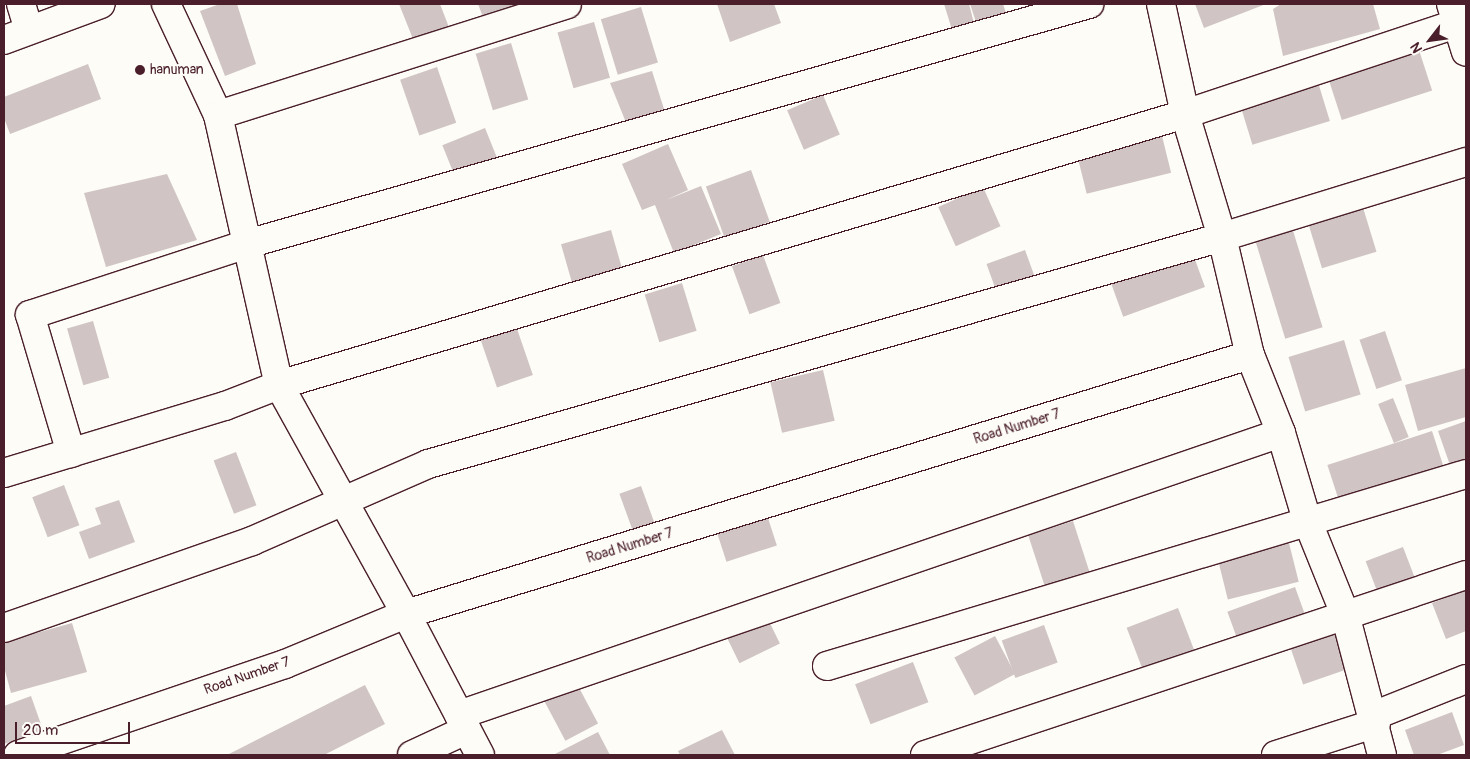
<!DOCTYPE html>
<style>
body{margin:0}
#map{position:relative;width:1470px;height:759px;overflow:hidden;background:#fdfcf7;font-family:Pangolin,sans-serif}
div>[style]{position:absolute}
[style*='--x']{left:calc(var(--x)*1px);top:calc(var(--y)*1px);width:calc(var(--w)*1px);rotate:calc(var(--a)*1deg)}
.building>*{inset:0;background:#d0c5c4;transform-origin:0 0}
.roads{filter:drop-shadow(1px 0 #4a1f2b) drop-shadow(-1px 0 #4a1f2b) drop-shadow(0 1px #4a1f2b) drop-shadow(0 -1px #4a1f2b)}
.minor>*{height:28px;margin:-14px;padding:0 14px;transform-origin:14px;border-radius:14px;background:#fdfcf7}
.tertiary>*{height:28px;margin:-14px;padding:0 14px;transform-origin:14px;border-radius:14px;background:#fdfcf7}
.dots>*{width:14px;height:14px;translate:-50% -50%;box-sizing:border-box;border:2px solid #fdfcf7;border-radius:50%}
span{translate:-50% -50%;white-space:nowrap;text-align:center;line-height:1.15;-webkit-text-stroke:4px #fdfcf7;paint-order:stroke}
.poi-label{font-size:14px;color:#4a1f2b}
.left{translate:0 -50%;text-align:left}
.street-label{font-size:14px;color:#4a1f2b}
.frame{position:absolute;inset:0;border:5px solid #4a1f2b;pointer-events:none}
.north{position:absolute;left:1405px;top:15px;width:50px;height:50px;-webkit-text-stroke:4px #fdfcf7;paint-order:stroke;rotate:240deg;font-size:14px;font-weight:700;line-height:20px;text-align:center;color:#4a1f2b}
.north::after{content:'';display:block;margin:auto;width:18px;height:22px;background:#4a1f2b;clip-path:polygon(50% 0,100% 100%,50% 72%,0 100%)}
.scale{position:absolute;left:15px;top:722px;width:115px;height:22px;box-sizing:border-box;border:2px solid #4a1f2b;border-top:0;padding-left:6px;font-size:15px;line-height:18px;white-space:nowrap;color:#4a1f2b;-webkit-text-stroke:4px #fdfcf7;paint-order:stroke}
</style>
<div id="map">
<div class="building">
<div style="clip-path:polygon(220px 4px,237px 4px,256px 64px,225px 76px,200px 11px)"></div>
<div style="clip-path:polygon(399px 4px,440px 4px,450px 30px,415px 44px)"></div>
<div style="clip-path:polygon(478px 4px,529px 4px,483px 17px)"></div>
<div style="clip-path:polygon(717px 4px,774px 4px,781px 23px,730px 42px)"></div>
<div style="clip-path:polygon(944px 4px,969px 4px,975px 27px,953px 33px)"></div>
<div style="clip-path:polygon(970px 4px,1003px 4px,1007px 16px,977px 25px)"></div>
<div style="clip-path:polygon(1195px 4px,1266px 4px,1204px 28px)"></div>
<div style="clip-path:polygon(1281px 4px,1373px 4px,1380px 29px,1283px 56px,1273px 9px)"></div>
<div style="left:641px;top:7px;width:58px;height:42px;rotate:73deg"></div>
<div style="left:594px;top:22px;width:58px;height:38px;rotate:74deg"></div>
<div style="left:511px;top:43px;width:59px;height:37px;rotate:73deg"></div>
<div style="left:1417px;top:44px;width:49px;height:95px;rotate:72deg"></div>
<div style="clip-path:polygon(88px 64px,101px 99px,10px 134px,4px 118px,4px 97px)"></div>
<div style="left:437px;top:67px;width:59px;height:39px;rotate:71deg"></div>
<div style="clip-path:polygon(652px 71px,664px 109px,627px 125px,610px 83px)"></div>
<div style="left:1317px;top:79px;width:44px;height:81px;rotate:73deg"></div>
<div style="left:823px;top:95px;width:43px;height:39px;rotate:67deg"></div>
<div style="left:485px;top:128px;width:41px;height:46px;rotate:68deg"></div>
<div style="left:1160px;top:128px;width:46px;height:87px;rotate:76deg"></div>
<div style="clip-path:polygon(668px 144px,688px 190px,666px 200px,701px 186px,721px 234px,674px 253px,655px 205px,642px 210px,622px 164px)"></div>
<div style="left:751px;top:170px;width:55px;height:48px;rotate:70deg"></div>
<div style="clip-path:polygon(167px 174px,197px 240px,106px 267px,84px 193px)"></div>
<div style="left:983px;top:187px;width:43px;height:49px;rotate:66deg"></div>
<div style="left:1361px;top:201px;width:53px;height:57px;rotate:73deg"></div>
<div style="left:1291px;top:224px;width:108px;height:39px;rotate:73deg"></div>
<div style="left:611px;top:230px;width:43px;height:52px;rotate:74deg"></div>
<div style="left:1025px;top:250px;width:29px;height:41px;rotate:70deg"></div>
<div style="left:1193px;top:254px;width:35px;height:87px;rotate:70deg"></div>
<div style="left:763px;top:255px;width:51px;height:33px;rotate:70deg"></div>
<div style="left:682px;top:283px;width:50px;height:39px;rotate:73deg"></div>
<div style="left:93px;top:321px;width:59px;height:27px;rotate:74deg"></div>
<div style="left:515px;top:323px;width:55px;height:38px;rotate:71deg"></div>
<div style="left:1385px;top:331px;width:52px;height:27px;rotate:71deg"></div>
<div style="left:1344px;top:340px;width:57px;height:58px;rotate:73deg"></div>
<div style="clip-path:polygon(1466px 368px,1466px 417px,1418px 431px,1405px 385px)"></div>
<div style="left:823px;top:370px;width:52px;height:54px;rotate:77deg"></div>
<div style="left:1393px;top:398px;width:42px;height:16px;rotate:68deg"></div>
<div style="clip-path:polygon(1466px 421px,1466px 463px,1451px 468px,1438px 431px)"></div>
<div style="left:1432px;top:431px;width:38px;height:110px;rotate:72deg"></div>
<div style="left:236px;top:452px;width:57px;height:24px;rotate:69deg"></div>
<div style="left:64px;top:485px;width:43px;height:34px;rotate:69deg"></div>
<div style="left:641px;top:486px;width:45px;height:23px;rotate:70deg"></div>
<div style="clip-path:polygon(119px 500px,135px 542px,89px 559px,79px 532px,101px 524px,95px 508px)"></div>
<div style="left:767px;top:515px;width:32px;height:53px;rotate:72deg"></div>
<div style="left:1073px;top:521px;width:63px;height:47px;rotate:72deg"></div>
<div style="left:1289px;top:543px;width:40px;height:73px;rotate:76deg"></div>
<div style="left:1403px;top:547px;width:43px;height:40px;rotate:69deg"></div>
<div style="left:1295px;top:587px;width:35px;height:72px;rotate:70deg"></div>
<div style="clip-path:polygon(1466px 590px,1466px 631px,1446px 639px,1432px 603px)"></div>
<div style="left:1178px;top:608px;width:48px;height:55px;rotate:69deg"></div>
<div style="left:765px;top:613px;width:34px;height:45px;rotate:64deg"></div>
<div style="left:1343px;top:622px;width:46px;height:58px;rotate:71deg"></div>
<div style="clip-path:polygon(72px 623px,87px 672px,11px 693px,4px 667px,4px 642px)"></div>
<div style="left:1044px;top:625px;width:40px;height:45px;rotate:70deg"></div>
<div style="left:995px;top:636px;width:43px;height:46px;rotate:62deg"></div>
<div style="left:913px;top:662px;width:43px;height:62px;rotate:69deg"></div>
<div style="left:576px;top:682px;width:47px;height:37px;rotate:62deg"></div>
<div style="clip-path:polygon(365px 685px,385px 724px,324px 755px,227px 755px)"></div>
<div style="clip-path:polygon(31px 696px,43px 730px,4px 744px,4px 706px)"></div>
<div style="clip-path:polygon(1452px 712px,1464px 745px,1437px 755px,1414px 755px,1405px 730px)"></div>
<div style="clip-path:polygon(722px 730px,735px 755px,680px 755px,678px 751px)"></div>
<div style="clip-path:polygon(598px 732px,610px 755px,553px 755px)"></div>
</div>
<div class="roads">
<div class="minor">
<div style="--x:21;--y:4;--w:27;--a:73"></div>
<div style="--x:166;--y:4;--w:123;--a:64.9"></div>
<div style="--x:218;--y:115;--w:277;--a:77.3"></div>
<div style="--x:279;--y:385;--w:262;--a:61"></div>
<div style="--x:406;--y:614;--w:159;--a:62.3"></div>
<div style="--x:1161;--y:4;--w:113;--a:77.7"></div>
<div style="--x:1185;--y:114;--w:128;--a:73.3"></div>
<div style="--x:1222;--y:237;--w:121;--a:76.7"></div>
<div style="--x:1250;--y:355;--w:84;--a:68.3"></div>
<div style="--x:1281;--y:433;--w:91;--a:73.4"></div>
<div style="--x:1307;--y:520;--w:101;--a:68"></div>
<div style="--x:1345;--y:614;--w:146;--a:75.3"></div>
<div style="--x:4;--y:40;--w:103;--a:-20.4"></div>
<div style="--x:218;--y:115;--w:366;--a:-17.6"></div>
<div style="--x:71;--y:453;--w:144;--a:-106.5"></div>
<div style="--x:30;--y:315;--w:228;--a:-18.1"></div>
<div style="--x:247;--y:244;--w:876;--a:-15.91"></div>
<div style="--x:4;--y:473;--w:231;--a:-16.9"></div>
<div style="--x:225;--y:406;--w:58;--a:-21.3"></div>
<div style="--x:279;--y:385;--w:946;--a:-16.65"></div>
<div style="--x:1185;--y:114;--w:288;--a:-18.4"></div>
<div style="--x:4;--y:628;--w:263;--a:-19.3"></div>
<div style="--x:252;--y:541;--w:192;--a:-23.6"></div>
<div style="--x:428;--y:464;--w:826;--a:-15.95"></div>
<div style="--x:1222;--y:237;--w:255;--a:-17.1"></div>
<div style="--x:827;--y:666;--w:667;--a:-16.72"></div>
<div style="--x:459;--y:715;--w:869;--a:-18.94"></div>
<div style="--x:1373;--y:716;--w:100;--a:-21.7"></div>
<div style="--x:18;--y:755;--w:282;--a:-18.8"></div>
<div style="--x:285;--y:664;--w:131;--a:-22.5"></div>
<div style="--x:406;--y:614;--w:883;--a:-17.06"></div>
<div style="--x:412;--y:755;--w:60;--a:-24.8"></div>
<div style="--x:925;--y:755;--w:570;--a:-18.4"></div>
<div style="--x:1276;--y:755;--w:105;--a:-17.7"></div>
</div>
<div class="tertiary">
<div style="--x:1451;--y:4;--w:50;--a:72.6"></div>
</div>
</div>
<div class="dots">
<div style="left:140px;top:70px;background:#4a1f2b"></div>
</div>
<div class="poi-label">
<span class="left" style="left:150px;top:70px">hanuman</span>
</div>
<div class="street-label">
<span style="left:1017px;top:427px;rotate:-17deg">Road Number 7</span>
<span style="left:630px;top:546px;rotate:-17deg">Road Number 7</span>
<span style="left:247px;top:676px;rotate:-19deg">Road Number 7</span>
</div>
<div class="frame"></div>
<div class="north">N</div>
<div class="scale">20 m</div>
</div>
